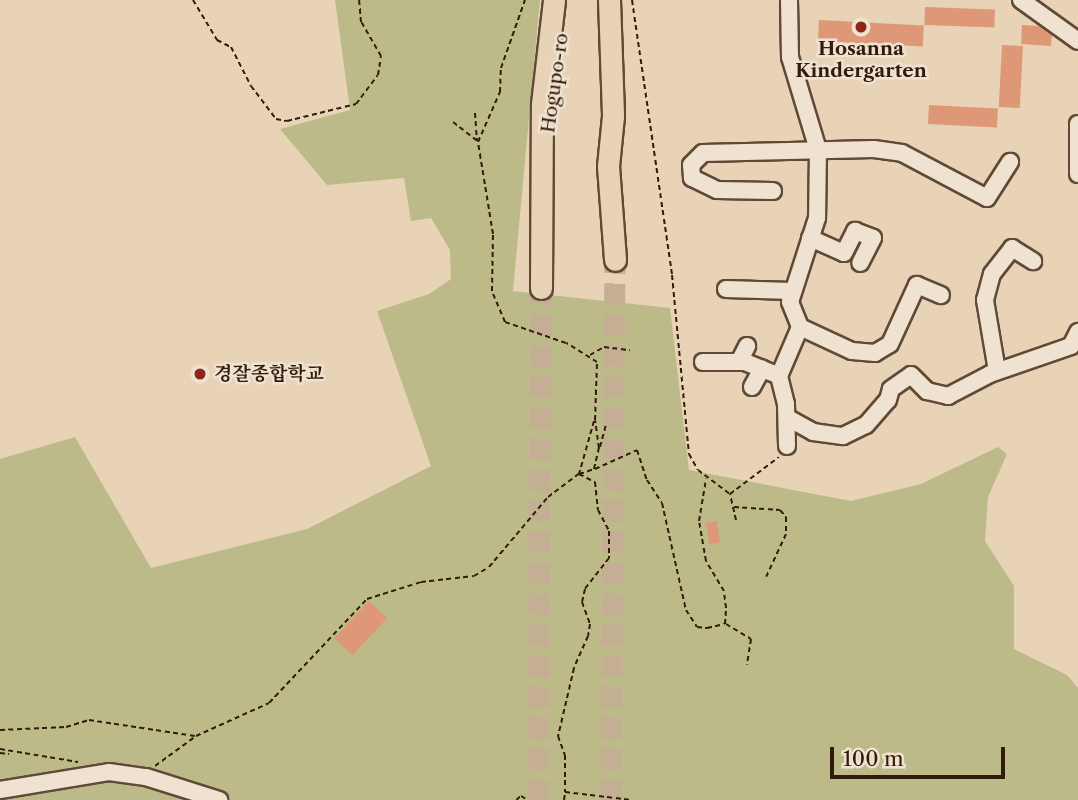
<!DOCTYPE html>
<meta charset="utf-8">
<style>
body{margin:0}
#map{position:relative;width:1078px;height:800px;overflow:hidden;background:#e8d3b6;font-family:"Libre Caslon Text","Noto Serif KR",serif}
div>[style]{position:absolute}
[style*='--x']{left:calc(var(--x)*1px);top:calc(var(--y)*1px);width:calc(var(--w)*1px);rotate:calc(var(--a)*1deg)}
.green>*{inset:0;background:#bdba89}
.building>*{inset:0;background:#df9877;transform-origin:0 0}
.major-tunnel>*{height:21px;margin-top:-10.5px;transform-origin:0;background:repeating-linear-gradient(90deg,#c4ae94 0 21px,transparent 0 31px)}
.path>*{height:2px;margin-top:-1px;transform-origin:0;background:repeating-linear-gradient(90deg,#331b0b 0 5px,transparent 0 8.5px)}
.roads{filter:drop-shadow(2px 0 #604936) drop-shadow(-2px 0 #604936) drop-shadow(0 2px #604936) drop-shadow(0 -2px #604936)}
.minor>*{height:16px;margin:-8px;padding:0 8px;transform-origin:8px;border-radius:8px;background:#f0e2d0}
.major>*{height:21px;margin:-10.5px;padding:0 10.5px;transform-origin:10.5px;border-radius:10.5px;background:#e8d3b6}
.dots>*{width:19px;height:19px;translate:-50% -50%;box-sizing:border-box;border:4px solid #f0e2d0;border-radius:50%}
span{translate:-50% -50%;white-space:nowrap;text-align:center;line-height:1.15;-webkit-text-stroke:5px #f0e2d0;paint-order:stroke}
.poi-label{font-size:19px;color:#331b0b;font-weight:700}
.left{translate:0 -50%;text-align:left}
.street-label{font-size:19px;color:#331b0b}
.scale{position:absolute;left:830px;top:747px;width:175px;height:32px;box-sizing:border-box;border:4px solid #331b0b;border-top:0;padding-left:9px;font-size:21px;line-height:24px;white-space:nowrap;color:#331b0b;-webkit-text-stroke:5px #f0e2d0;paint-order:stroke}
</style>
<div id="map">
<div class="green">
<div style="clip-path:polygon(335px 0,540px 0,513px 291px,670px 308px,689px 470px,851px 501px,921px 484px,998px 447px,1007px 454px,988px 497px,985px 541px,1014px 586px,1014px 649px,1067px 675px,1078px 688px,1078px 800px,0 800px,0 459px,75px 437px,151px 568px,307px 529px,431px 466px,377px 311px,429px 294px,451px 279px,450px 250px,431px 218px,411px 221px,404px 178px,327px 185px,280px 129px,350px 110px)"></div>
</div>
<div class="building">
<div style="left:925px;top:7px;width:70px;height:18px;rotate:2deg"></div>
<div style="left:819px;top:20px;width:105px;height:21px;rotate:3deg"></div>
<div style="clip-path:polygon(1022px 25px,1039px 26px,1052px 35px,1051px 46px,1021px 44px)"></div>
<div style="left:1002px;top:45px;width:21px;height:62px;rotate:3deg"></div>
<div style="left:929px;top:105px;width:69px;height:19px;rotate:3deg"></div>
<div style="left:717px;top:521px;width:22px;height:11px;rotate:82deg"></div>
<div style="left:369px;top:601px;width:25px;height:51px;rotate:43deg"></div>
</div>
<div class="major-tunnel">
<div style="--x:538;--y:800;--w:512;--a:-89.66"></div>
<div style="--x:611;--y:800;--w:540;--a:-89.58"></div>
</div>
<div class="path">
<div style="--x:193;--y:0;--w:47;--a:59"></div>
<div style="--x:217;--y:40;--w:16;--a:27"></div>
<div style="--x:231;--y:47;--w:44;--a:62.9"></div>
<div style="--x:251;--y:86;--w:41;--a:52.9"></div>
<div style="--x:276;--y:119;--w:11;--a:10"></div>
<div style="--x:287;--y:121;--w:71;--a:-13.8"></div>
<div style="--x:356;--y:104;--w:36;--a:-53"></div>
<div style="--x:378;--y:75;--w:19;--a:-81"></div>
<div style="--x:381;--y:56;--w:39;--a:-120"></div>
<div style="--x:361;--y:22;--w:22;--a:-95"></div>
<div style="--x:632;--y:0;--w:278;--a:81.7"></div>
<div style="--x:672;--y:275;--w:180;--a:84.6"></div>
<div style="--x:689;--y:454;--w:18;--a:61"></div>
<div style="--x:698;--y:470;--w:40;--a:37"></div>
<div style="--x:475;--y:113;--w:28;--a:86"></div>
<div style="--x:453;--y:122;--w:31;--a:38"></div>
<div style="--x:590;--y:355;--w:16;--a:-30"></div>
<div style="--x:604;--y:347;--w:26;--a:7"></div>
<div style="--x:594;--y:421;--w:55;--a:105.8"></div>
<div style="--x:579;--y:474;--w:18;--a:27"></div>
<div style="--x:595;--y:482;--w:28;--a:84"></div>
<div style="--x:598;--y:510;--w:24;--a:62"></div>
<div style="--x:609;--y:531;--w:27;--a:90"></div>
<div style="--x:609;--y:558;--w:39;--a:128"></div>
<div style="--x:585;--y:589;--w:13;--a:103"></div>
<div style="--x:582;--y:602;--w:23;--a:70"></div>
<div style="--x:590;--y:624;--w:12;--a:99"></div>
<div style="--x:588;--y:636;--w:35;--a:114"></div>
<div style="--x:574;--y:668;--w:70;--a:103.2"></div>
<div style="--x:558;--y:736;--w:20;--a:70"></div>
<div style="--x:565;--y:755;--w:37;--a:90"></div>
<div style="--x:565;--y:792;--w:67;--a:6.8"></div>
<div style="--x:600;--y:447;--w:24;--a:-75"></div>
<div style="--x:595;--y:469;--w:46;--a:-24.3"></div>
<div style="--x:637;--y:450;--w:32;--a:72"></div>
<div style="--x:647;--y:480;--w:27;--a:57"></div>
<div style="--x:662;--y:503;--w:110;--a:77.4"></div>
<div style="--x:686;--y:610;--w:20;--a:57"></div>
<div style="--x:697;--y:627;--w:10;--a:6"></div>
<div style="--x:707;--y:628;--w:18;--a:-13"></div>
<div style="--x:725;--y:624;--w:16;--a:-86"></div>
<div style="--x:726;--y:608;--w:17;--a:-97"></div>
<div style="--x:724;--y:591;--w:35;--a:-121"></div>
<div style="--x:706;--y:561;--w:41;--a:-99.9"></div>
<div style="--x:699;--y:521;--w:43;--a:-80.5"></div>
<div style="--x:734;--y:507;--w:46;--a:3.7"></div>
<div style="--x:780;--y:510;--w:9;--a:49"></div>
<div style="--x:786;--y:517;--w:17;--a:90"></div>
<div style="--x:786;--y:534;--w:47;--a:114.9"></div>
<div style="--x:736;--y:520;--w:27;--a:-103"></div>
<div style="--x:730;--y:494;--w:61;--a:-37.1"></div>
<div style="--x:726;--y:624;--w:29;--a:31"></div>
<div style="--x:751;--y:639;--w:26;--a:99"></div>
<div style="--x:0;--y:730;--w:66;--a:-2.6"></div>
<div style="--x:66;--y:727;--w:24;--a:-17"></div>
<div style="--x:89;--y:720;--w:107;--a:8.6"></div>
<div style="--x:0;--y:749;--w:79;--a:9.5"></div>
<div style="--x:0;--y:753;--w:9;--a:6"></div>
<div style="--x:155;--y:766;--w:51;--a:-36.2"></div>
<div style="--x:196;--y:736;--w:80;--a:-24.3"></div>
<div style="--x:269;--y:703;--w:143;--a:-46.7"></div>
<div style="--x:367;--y:599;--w:57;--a:-17.5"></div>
<div style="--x:421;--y:582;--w:53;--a:-6.5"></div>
<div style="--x:474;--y:576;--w:17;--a:-31"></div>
<div style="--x:489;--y:567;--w:92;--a:-49.9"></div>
<div style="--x:548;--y:497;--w:39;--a:-37"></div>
<div style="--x:579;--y:474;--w:16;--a:-18"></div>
<div style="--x:594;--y:469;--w:22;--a:-77"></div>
<div style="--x:599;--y:448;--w:28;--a:-98"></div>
<div style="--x:595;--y:420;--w:58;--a:-88"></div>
<div style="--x:597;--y:362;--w:36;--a:-148"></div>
<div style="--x:566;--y:343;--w:65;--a:-161"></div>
<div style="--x:505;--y:322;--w:34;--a:-113"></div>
<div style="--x:492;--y:291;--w:57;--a:-89"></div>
<div style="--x:493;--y:234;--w:93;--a:-99.3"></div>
<div style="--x:478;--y:142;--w:55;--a:-66.3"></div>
<div style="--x:500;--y:92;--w:24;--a:-88"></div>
<div style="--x:501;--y:68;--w:72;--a:-70.6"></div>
<div style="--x:516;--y:800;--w:6;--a:-39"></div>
<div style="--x:521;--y:796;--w:8;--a:30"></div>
<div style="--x:564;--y:800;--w:7;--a:-82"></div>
</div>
<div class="roads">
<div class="minor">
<div style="--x:789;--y:0;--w:57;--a:89"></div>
<div style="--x:790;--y:57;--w:97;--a:73.2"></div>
<div style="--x:818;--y:150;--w:68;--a:90.8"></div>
<div style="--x:817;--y:218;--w:88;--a:107.8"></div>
<div style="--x:790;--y:302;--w:27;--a:68"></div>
<div style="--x:800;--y:327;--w:57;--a:24.8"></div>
<div style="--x:852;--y:351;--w:23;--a:5"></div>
<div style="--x:875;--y:353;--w:17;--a:-31"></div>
<div style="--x:890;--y:344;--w:65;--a:-65.4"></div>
<div style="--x:917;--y:285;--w:26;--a:23"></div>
<div style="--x:1021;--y:0;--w:70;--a:35.7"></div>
<div style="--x:1078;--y:124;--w:50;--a:90"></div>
<div style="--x:773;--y:191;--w:56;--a:-179"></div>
<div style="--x:717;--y:190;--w:28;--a:-154"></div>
<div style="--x:692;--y:178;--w:13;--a:-94"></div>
<div style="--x:691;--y:165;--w:17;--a:-45"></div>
<div style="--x:703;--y:153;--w:171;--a:-1.3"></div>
<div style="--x:874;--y:149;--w:28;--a:8"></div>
<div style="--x:902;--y:153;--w:96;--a:27.9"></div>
<div style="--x:987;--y:198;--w:43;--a:-57.4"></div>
<div style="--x:810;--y:238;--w:37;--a:24"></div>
<div style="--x:844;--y:253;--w:25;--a:-63"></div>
<div style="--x:855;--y:231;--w:19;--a:21"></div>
<div style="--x:873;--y:238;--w:28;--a:117"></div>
<div style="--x:726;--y:289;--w:66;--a:1.7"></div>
<div style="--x:703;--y:362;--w:42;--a:0"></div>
<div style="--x:745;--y:362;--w:37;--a:22"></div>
<div style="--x:779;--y:376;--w:53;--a:-66.8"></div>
<div style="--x:739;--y:362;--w:18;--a:-63"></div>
<div style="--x:997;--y:371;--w:72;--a:-99.6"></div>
<div style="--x:985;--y:300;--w:27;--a:-75"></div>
<div style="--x:992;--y:274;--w:33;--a:-52"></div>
<div style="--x:1012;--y:248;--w:25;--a:32"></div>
<div style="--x:779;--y:376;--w:29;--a:76"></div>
<div style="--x:786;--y:404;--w:42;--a:88.6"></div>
<div style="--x:752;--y:387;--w:21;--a:-61"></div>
<div style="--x:788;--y:418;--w:29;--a:29"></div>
<div style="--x:813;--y:432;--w:30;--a:8"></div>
<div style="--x:843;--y:436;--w:25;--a:-26"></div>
<div style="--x:866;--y:425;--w:33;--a:-49"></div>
<div style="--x:888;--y:400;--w:11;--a:-75"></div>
<div style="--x:891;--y:389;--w:24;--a:-35"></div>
<div style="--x:911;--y:375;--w:23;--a:45"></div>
<div style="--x:927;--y:391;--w:22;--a:13"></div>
<div style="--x:948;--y:396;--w:47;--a:-27.6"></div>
<div style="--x:990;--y:374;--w:86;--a:-19.1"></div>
<div style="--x:1071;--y:346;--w:16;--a:-63"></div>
<div style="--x:0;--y:790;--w:110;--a:-9.4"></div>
<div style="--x:109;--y:772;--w:37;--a:8"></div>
<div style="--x:146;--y:777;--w:77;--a:17.5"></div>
</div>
<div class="major">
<div style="--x:609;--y:0;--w:116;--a:88"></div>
<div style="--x:613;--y:116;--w:50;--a:95.7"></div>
<div style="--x:608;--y:166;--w:94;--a:85.7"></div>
<div style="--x:541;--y:288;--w:184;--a:-89.7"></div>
<div style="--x:542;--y:104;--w:105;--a:-83.4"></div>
</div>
</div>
<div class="dots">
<div style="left:861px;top:27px;background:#8f2418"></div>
<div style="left:200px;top:374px;background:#8f2418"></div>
</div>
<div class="poi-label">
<span style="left:861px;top:60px">Hosanna<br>Kindergarten</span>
<span class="left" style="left:214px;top:374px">경잘종합학교</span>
</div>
<div class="street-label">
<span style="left:555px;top:83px;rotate:-82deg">Hogupo-ro</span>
</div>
<div class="scale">100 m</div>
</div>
